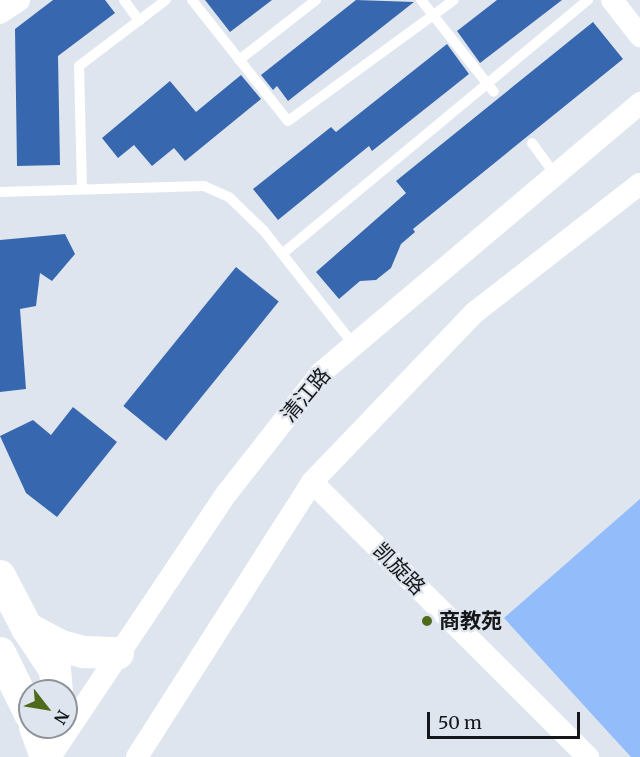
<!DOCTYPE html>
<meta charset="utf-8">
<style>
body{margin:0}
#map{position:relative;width:640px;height:757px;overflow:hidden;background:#dfe5ee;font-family:Merriweather,"Noto Sans SC",serif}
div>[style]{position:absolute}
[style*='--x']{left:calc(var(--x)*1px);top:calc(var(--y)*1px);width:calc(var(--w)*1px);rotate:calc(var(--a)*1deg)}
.water>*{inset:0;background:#92bcfa}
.building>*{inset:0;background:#3768af;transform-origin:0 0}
.service>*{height:10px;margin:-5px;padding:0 5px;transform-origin:5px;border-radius:5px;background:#fff}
.minor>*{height:22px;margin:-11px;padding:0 11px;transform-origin:11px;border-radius:11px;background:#fff}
.secondary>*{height:32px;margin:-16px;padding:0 16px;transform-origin:16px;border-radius:16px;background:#fff}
.dots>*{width:16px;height:16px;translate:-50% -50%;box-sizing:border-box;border:3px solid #dfe5ee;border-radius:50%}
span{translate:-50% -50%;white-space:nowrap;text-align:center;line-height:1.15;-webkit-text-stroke:4.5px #dfe5ee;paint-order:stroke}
.street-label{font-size:21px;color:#15171a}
.poi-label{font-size:21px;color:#15171a;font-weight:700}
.left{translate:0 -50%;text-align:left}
.north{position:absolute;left:18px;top:679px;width:60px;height:60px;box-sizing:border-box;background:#dfe5ee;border:2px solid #8e9399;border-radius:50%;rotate:121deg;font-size:16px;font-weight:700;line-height:24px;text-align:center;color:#15171a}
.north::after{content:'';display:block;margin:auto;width:21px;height:27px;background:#506a1c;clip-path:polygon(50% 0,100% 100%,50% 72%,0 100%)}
.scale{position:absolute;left:427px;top:712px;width:153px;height:27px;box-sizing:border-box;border:3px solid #15171a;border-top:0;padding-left:8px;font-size:18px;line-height:21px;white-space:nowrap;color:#15171a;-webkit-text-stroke:4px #dfe5ee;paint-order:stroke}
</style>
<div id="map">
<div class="water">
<div style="clip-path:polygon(640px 499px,640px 757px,631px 757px,504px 618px)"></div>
</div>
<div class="building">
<div style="clip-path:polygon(53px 0,105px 0,115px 13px,58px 56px,60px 165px,17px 166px,15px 29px)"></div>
<div style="clip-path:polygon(205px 0,272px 0,230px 32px)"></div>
<div style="clip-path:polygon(356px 0,414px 2px,288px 101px,277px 86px,273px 90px,261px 75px)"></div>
<div style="clip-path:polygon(497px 0,562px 0,480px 63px,457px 31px)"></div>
<div style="clip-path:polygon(593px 22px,623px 59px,413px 229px,415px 232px,401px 244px,391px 268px,376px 280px,360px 281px,339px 299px,316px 272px,406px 193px,396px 181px)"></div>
<div style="clip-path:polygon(447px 44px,469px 74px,372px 151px,369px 146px,278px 220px,253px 189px,331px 127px,336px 132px)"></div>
<div style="clip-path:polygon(241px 75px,261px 99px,185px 161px,174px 148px,152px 166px,134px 145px,118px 158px,102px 138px,170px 81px,196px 112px)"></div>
<div style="clip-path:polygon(65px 234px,75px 254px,52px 281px,40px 273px,36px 306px,20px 309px,26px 389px,0 392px,0 240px)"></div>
<div style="left:236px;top:267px;width:55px;height:179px;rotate:39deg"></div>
<div style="clip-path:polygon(73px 407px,117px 442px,57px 517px,26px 493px,0 436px,33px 420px,51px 435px)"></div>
</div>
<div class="service">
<div style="--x:124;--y:0;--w:26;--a:54"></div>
<div style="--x:192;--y:0;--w:154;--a:51.6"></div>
<div style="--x:288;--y:121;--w:205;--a:-36.1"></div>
<div style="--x:421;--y:0;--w:117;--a:51.6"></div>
<div style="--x:239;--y:60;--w:98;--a:-37.9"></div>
<div style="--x:532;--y:143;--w:41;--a:54"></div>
<div style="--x:82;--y:189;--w:123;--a:-91.4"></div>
<div style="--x:79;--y:66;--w:109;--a:-37.2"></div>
<div style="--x:0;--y:192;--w:204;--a:-1.7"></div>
<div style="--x:204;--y:186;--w:27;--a:24"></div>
<div style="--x:229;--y:197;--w:49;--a:44.2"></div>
<div style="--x:264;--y:231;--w:145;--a:51.7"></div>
<div style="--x:282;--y:254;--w:398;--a:-39.7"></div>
</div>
<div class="minor">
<div style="--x:612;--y:0;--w:46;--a:52.1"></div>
<div style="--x:0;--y:13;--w:23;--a:-34"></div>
<div style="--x:312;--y:482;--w:390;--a:44.9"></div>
<div style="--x:50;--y:757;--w:318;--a:-56.2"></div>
<div style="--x:227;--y:493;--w:154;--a:-51.9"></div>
<div style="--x:322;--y:372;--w:417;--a:-40.2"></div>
<div style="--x:137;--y:757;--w:326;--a:-57.5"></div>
<div style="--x:312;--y:482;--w:234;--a:-46.2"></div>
<div style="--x:474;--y:313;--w:210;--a:-37.9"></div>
</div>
<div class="secondary">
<div style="--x:0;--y:576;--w:59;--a:62.6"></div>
<div style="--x:27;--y:628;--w:38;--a:28"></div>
<div style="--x:61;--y:646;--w:24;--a:15"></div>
<div style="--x:84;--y:652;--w:34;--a:2"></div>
<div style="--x:29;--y:631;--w:47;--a:56.3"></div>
<div style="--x:55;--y:670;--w:21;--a:85"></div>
<div style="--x:0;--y:653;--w:68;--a:63.8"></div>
<div style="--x:35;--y:727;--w:32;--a:70"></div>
</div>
<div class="dots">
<div style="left:427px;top:621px;background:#506a1c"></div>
</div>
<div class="street-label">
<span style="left:306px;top:395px;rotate:-50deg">清江路</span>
<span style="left:399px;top:569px;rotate:45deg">凯旋路</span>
</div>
<div class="poi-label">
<span class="left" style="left:439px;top:621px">商教苑</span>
</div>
<div class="north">N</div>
<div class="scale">50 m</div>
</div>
